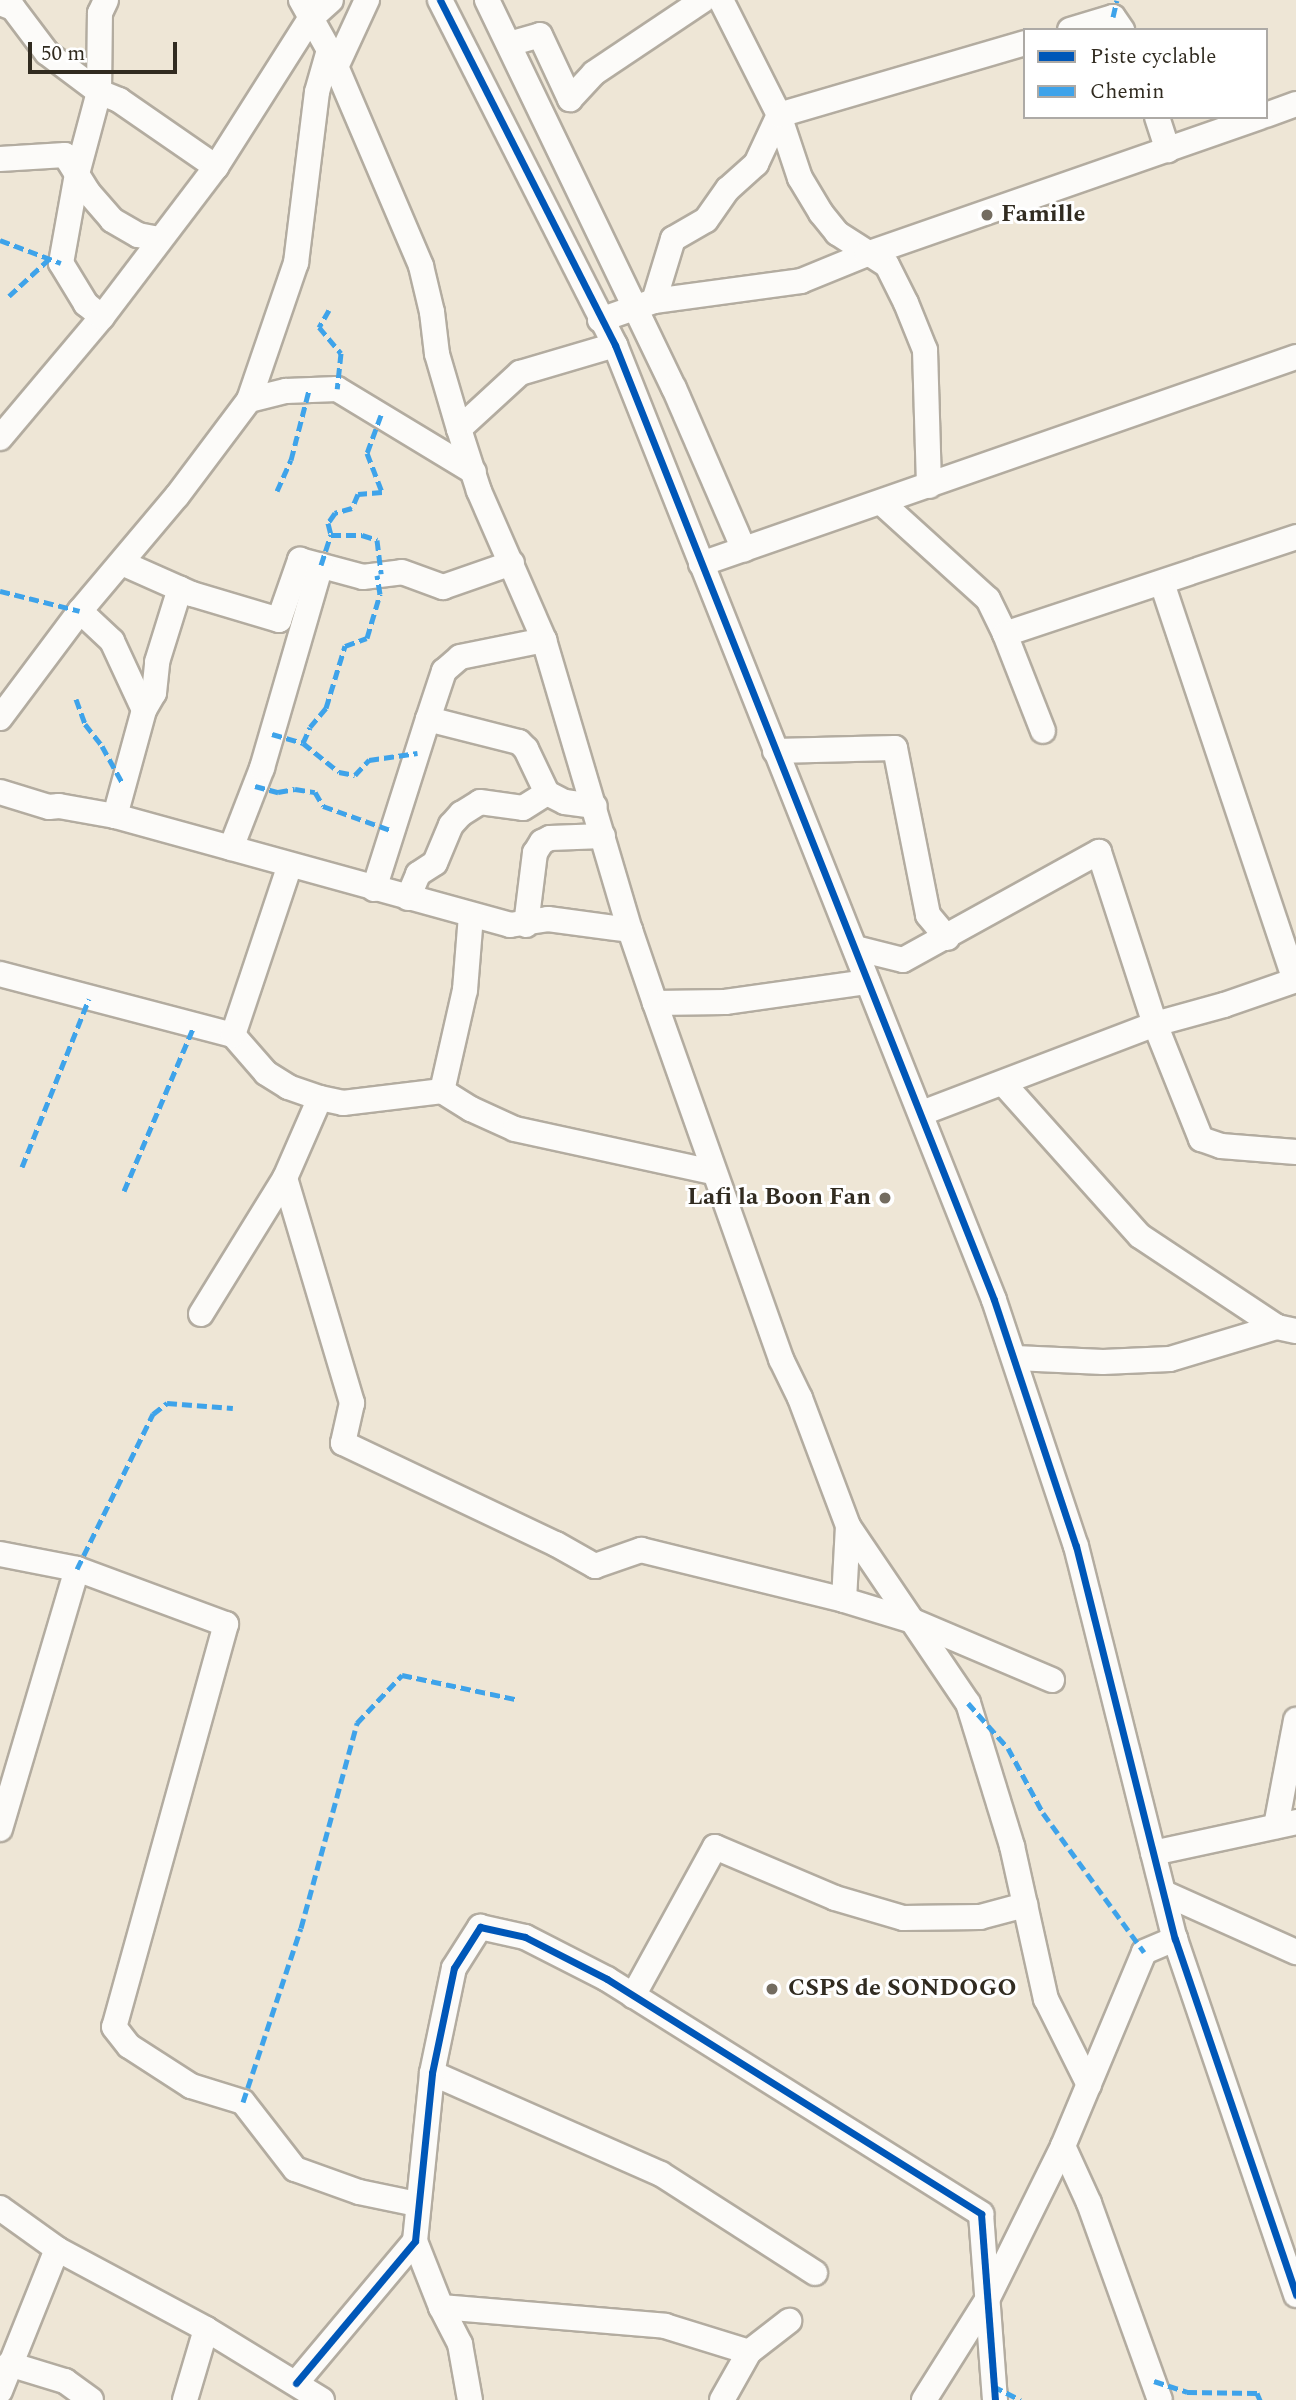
<!DOCTYPE html>
<style>
body{margin:0}
#map{position:relative;width:1296px;height:2400px;overflow:hidden;background:#eee6d6;font-family:Spectral,serif}
div>[style]{position:absolute}
[style*='--x']{left:calc(var(--x)*1px);top:calc(var(--y)*1px);width:calc(var(--w)*1px);rotate:calc(var(--a)*1deg)}
.roads{filter:drop-shadow(2px 0 #b3aca0) drop-shadow(-2px 0 #b3aca0) drop-shadow(0 2px #b3aca0) drop-shadow(0 -2px #b3aca0)}
.minor>*{height:24px;margin:-12px;padding:0 12px;transform-origin:12px;border-radius:12px;background:#fcfbf9}
.quiet>*{height:5px;margin-top:-2.5px;transform-origin:0;background:repeating-linear-gradient(90deg,#3ea3ea 0 10px,transparent 0 15px)}
.cycleway>*{height:7px;margin:-3.5px;padding:0 3.5px;transform-origin:3.5px;border-radius:3.5px;background:#0057b8}
.dots>*{width:19px;height:19px;translate:-50% -50%;box-sizing:border-box;border:4px solid #fff;border-radius:50%}
span{translate:-50% -50%;white-space:nowrap;text-align:center;line-height:1.15;-webkit-text-stroke:6px #fff;paint-order:stroke}
.poi-label{font-size:24px;color:#312b20;font-weight:700}
.left{translate:0 -50%;text-align:left}
.right{translate:-100% -50%;text-align:right}
.legend{position:absolute;left:1023px;top:28px;width:245px;height:91px;box-sizing:border-box;background:#fff;border:2px solid #adaaa6;margin:0;padding:9px 12px;list-style:none;font-size:21px;color:#312b20}
.legend li{display:flex;align-items:center;gap:14px;height:35px}
.legend b{width:35px;border:2px solid #adaaa6}
.scale{position:absolute;left:28px;top:42px;width:149px;height:32px;box-sizing:border-box;border:4px solid #312b20;border-top:0;padding-left:9px;font-size:21px;line-height:24px;white-space:nowrap;color:#312b20;-webkit-text-stroke:5px #fff;paint-order:stroke}
</style>
<div id="map">
<div class="roads">
<div class="minor">
<div style="--x:301;--y:0;--w:57;--a:60.8"></div>
<div style="--x:329;--y:50;--w:235;--a:66.9"></div>
<div style="--x:421;--y:266;--w:47;--a:76.6"></div>
<div style="--x:432;--y:312;--w:42;--a:83.2"></div>
<div style="--x:437;--y:354;--w:78;--a:73.7"></div>
<div style="--x:459;--y:429;--w:65;--a:72.1"></div>
<div style="--x:479;--y:491;--w:163;--a:66.4"></div>
<div style="--x:544;--y:640;--w:302;--a:73.5"></div>
<div style="--x:440;--y:0;--w:387;--a:63.1"></div>
<div style="--x:615;--y:345;--w:1027;--a:68.35"></div>
<div style="--x:994;--y:1300;--w:259;--a:71.6"></div>
<div style="--x:1076;--y:1546;--w:405;--a:75.9"></div>
<div style="--x:1175;--y:1939;--w:376;--a:71.2"></div>
<div style="--x:487;--y:0;--w:431;--a:64.3"></div>
<div style="--x:674;--y:388;--w:176;--a:66.6"></div>
<div style="--x:721;--y:0;--w:129;--a:63.2"></div>
<div style="--x:779;--y:115;--w:66;--a:71.6"></div>
<div style="--x:800;--y:178;--w:41;--a:59"></div>
<div style="--x:821;--y:213;--w:26;--a:51"></div>
<div style="--x:837;--y:233;--w:59;--a:32.6"></div>
<div style="--x:887;--y:265;--w:42;--a:63.4"></div>
<div style="--x:906;--y:303;--w:51;--a:68"></div>
<div style="--x:925;--y:350;--w:136;--a:88.3"></div>
<div style="--x:0;--y:3;--w:14;--a:21"></div>
<div style="--x:13;--y:8;--w:56;--a:52.9"></div>
<div style="--x:47;--y:53;--w:65;--a:36.9"></div>
<div style="--x:99;--y:92;--w:22;--a:22"></div>
<div style="--x:119;--y:100;--w:118;--a:34.6"></div>
<div style="--x:1070;--y:30;--w:45;--a:-16.8"></div>
<div style="--x:1113;--y:17;--w:16;--a:55"></div>
<div style="--x:509;--y:44;--w:32;--a:-16"></div>
<div style="--x:540;--y:35;--w:71;--a:64.9"></div>
<div style="--x:570;--y:99;--w:35;--a:-47"></div>
<div style="--x:594;--y:73;--w:131;--a:-33.8"></div>
<div style="--x:336;--y:67;--w:74;--a:-65.2"></div>
<div style="--x:1266;--y:115;--w:32;--a:-20"></div>
<div style="--x:1157;--y:117;--w:35;--a:72"></div>
<div style="--x:0;--y:159;--w:65;--a:-3.5"></div>
<div style="--x:65;--y:155;--w:44;--a:58.1"></div>
<div style="--x:88;--y:192;--w:37;--a:49"></div>
<div style="--x:112;--y:220;--w:30;--a:30"></div>
<div style="--x:138;--y:235;--w:21;--a:11"></div>
<div style="--x:654;--y:301;--w:65;--a:-73"></div>
<div style="--x:673;--y:239;--w:38;--a:-30"></div>
<div style="--x:706;--y:220;--w:38;--a:-55"></div>
<div style="--x:728;--y:189;--w:38;--a:-42"></div>
<div style="--x:756;--y:164;--w:54;--a:-64.9"></div>
<div style="--x:779;--y:115;--w:256;--a:-16.3"></div>
<div style="--x:102;--y:317;--w:21;--a:-141"></div>
<div style="--x:86;--y:304;--w:48;--a:-121.4"></div>
<div style="--x:61;--y:263;--w:90;--a:-79.8"></div>
<div style="--x:77;--y:174;--w:85;--a:-75"></div>
<div style="--x:99;--y:92;--w:79;--a:-89.3"></div>
<div style="--x:100;--y:13;--w:14;--a:-65"></div>
<div style="--x:600;--y:320;--w:57;--a:-19.4"></div>
<div style="--x:654;--y:301;--w:148;--a:-7.7"></div>
<div style="--x:801;--y:281;--w:71;--a:-22.2"></div>
<div style="--x:867;--y:254;--w:416;--a:-19.2"></div>
<div style="--x:249;--y:400;--w:145;--a:-71.1"></div>
<div style="--x:296;--y:263;--w:172;--a:-83"></div>
<div style="--x:317;--y:92;--w:44;--a:-74.1"></div>
<div style="--x:459;--y:429;--w:83;--a:-42.6"></div>
<div style="--x:520;--y:373;--w:99;--a:-16.4"></div>
<div style="--x:0;--y:438;--w:158;--a:-49.9"></div>
<div style="--x:102;--y:317;--w:188;--a:-52.8"></div>
<div style="--x:216;--y:167;--w:175;--a:-57.6"></div>
<div style="--x:310;--y:19;--w:28;--a:-42"></div>
<div style="--x:882;--y:503;--w:143;--a:42.2"></div>
<div style="--x:988;--y:599;--w:39;--a:64"></div>
<div style="--x:1005;--y:634;--w:307;--a:-18.4"></div>
<div style="--x:122;--y:563;--w:77;--a:23.9"></div>
<div style="--x:192;--y:594;--w:91;--a:16.6"></div>
<div style="--x:279;--y:620;--w:64;--a:-70.7"></div>
<div style="--x:300;--y:560;--w:65;--a:15.1"></div>
<div style="--x:363;--y:577;--w:39;--a:-7"></div>
<div style="--x:402;--y:572;--w:44;--a:20.1"></div>
<div style="--x:443;--y:587;--w:73;--a:-19.2"></div>
<div style="--x:701;--y:564;--w:630;--a:-19.18"></div>
<div style="--x:1162;--y:583;--w:419;--a:71.5"></div>
<div style="--x:80;--y:611;--w:44;--a:43.2"></div>
<div style="--x:112;--y:641;--w:76;--a:65.1"></div>
<div style="--x:144;--y:710;--w:110;--a:105.3"></div>
<div style="--x:1005;--y:634;--w:104;--a:68.6"></div>
<div style="--x:144;--y:710;--w:20;--a:-60"></div>
<div style="--x:154;--y:693;--w:31;--a:-84"></div>
<div style="--x:157;--y:662;--w:77;--a:-72.7"></div>
<div style="--x:0;--y:718;--w:134;--a:-53.2"></div>
<div style="--x:80;--y:611;--w:150;--a:-49.9"></div>
<div style="--x:177;--y:496;--w:120;--a:-53.1"></div>
<div style="--x:249;--y:400;--w:38;--a:-14"></div>
<div style="--x:286;--y:391;--w:51;--a:-2.2"></div>
<div style="--x:337;--y:389;--w:160;--a:31.2"></div>
<div style="--x:428;--y:719;--w:51;--a:-71.6"></div>
<div style="--x:444;--y:671;--w:21;--a:-41"></div>
<div style="--x:460;--y:657;--w:86;--a:-11.4"></div>
<div style="--x:775;--y:751;--w:120;--a:-1.4"></div>
<div style="--x:895;--y:748;--w:170;--a:78.8"></div>
<div style="--x:928;--y:915;--w:30;--a:50"></div>
<div style="--x:0;--y:792;--w:51;--a:17"></div>
<div style="--x:49;--y:807;--w:10;--a:-6"></div>
<div style="--x:59;--y:806;--w:57;--a:10.1"></div>
<div style="--x:115;--y:816;--w:410;--a:15.4"></div>
<div style="--x:510;--y:925;--w:38;--a:-9"></div>
<div style="--x:548;--y:919;--w:83;--a:7.6"></div>
<div style="--x:630;--y:930;--w:77;--a:71.1"></div>
<div style="--x:655;--y:1003;--w:70;--a:-0.8"></div>
<div style="--x:725;--y:1002;--w:144;--a:-8"></div>
<div style="--x:231;--y:848;--w:86;--a:-68.8"></div>
<div style="--x:262;--y:768;--w:211;--a:-73.8"></div>
<div style="--x:374;--y:889;--w:178;--a:-72.4"></div>
<div style="--x:428;--y:719;--w:94;--a:14.2"></div>
<div style="--x:519;--y:742;--w:10;--a:45"></div>
<div style="--x:526;--y:749;--w:49;--a:64.5"></div>
<div style="--x:547;--y:793;--w:20;--a:27"></div>
<div style="--x:565;--y:802;--w:30;--a:8"></div>
<div style="--x:408;--y:898;--w:26;--a:-67"></div>
<div style="--x:418;--y:874;--w:20;--a:-33"></div>
<div style="--x:435;--y:863;--w:41;--a:-67.2"></div>
<div style="--x:451;--y:825;--w:15;--a:-48"></div>
<div style="--x:461;--y:814;--w:22;--a:-32"></div>
<div style="--x:480;--y:802;--w:43;--a:7.9"></div>
<div style="--x:523;--y:808;--w:28;--a:-32"></div>
<div style="--x:526;--y:925;--w:73;--a:-82.9"></div>
<div style="--x:535;--y:853;--w:13;--a:-58"></div>
<div style="--x:542;--y:842;--w:9;--a:-27"></div>
<div style="--x:550;--y:838;--w:53;--a:-2.2"></div>
<div style="--x:855;--y:948;--w:49;--a:14"></div>
<div style="--x:903;--y:960;--w:224;--a:-28.9"></div>
<div style="--x:1099;--y:852;--w:181;--a:72"></div>
<div style="--x:1155;--y:1024;--w:124;--a:68.2"></div>
<div style="--x:1201;--y:1139;--w:21;--a:19"></div>
<div style="--x:1221;--y:1146;--w:75;--a:4.6"></div>
<div style="--x:0;--y:974;--w:241;--a:14.7"></div>
<div style="--x:233;--y:1035;--w:50;--a:49"></div>
<div style="--x:266;--y:1073;--w:26;--a:32"></div>
<div style="--x:288;--y:1087;--w:34;--a:19"></div>
<div style="--x:320;--y:1098;--w:24;--a:12"></div>
<div style="--x:343;--y:1103;--w:100;--a:-6.9"></div>
<div style="--x:442;--y:1091;--w:34;--a:32"></div>
<div style="--x:471;--y:1109;--w:48;--a:24.4"></div>
<div style="--x:515;--y:1129;--w:203;--a:12.3"></div>
<div style="--x:655;--y:1003;--w:378;--a:70.5"></div>
<div style="--x:781;--y:1359;--w:43;--a:64"></div>
<div style="--x:800;--y:1398;--w:137;--a:69.4"></div>
<div style="--x:848;--y:1526;--w:74;--a:93.1"></div>
<div style="--x:233;--y:1035;--w:179;--a:-71.5"></div>
<div style="--x:1003;--y:1083;--w:205;--a:48.2"></div>
<div style="--x:1140;--y:1236;--w:164;--a:33.6"></div>
<div style="--x:442;--y:1091;--w:104;--a:-77.2"></div>
<div style="--x:465;--y:990;--w:75;--a:-85.4"></div>
<div style="--x:922;--y:1113;--w:249;--a:-20.9"></div>
<div style="--x:1155;--y:1024;--w:72;--a:-15.4"></div>
<div style="--x:1224;--y:1005;--w:76;--a:-19.1"></div>
<div style="--x:285;--y:1178;--w:235;--a:73.4"></div>
<div style="--x:352;--y:1403;--w:41;--a:102.7"></div>
<div style="--x:343;--y:1443;--w:236;--a:25.4"></div>
<div style="--x:556;--y:1544;--w:45;--a:29.4"></div>
<div style="--x:595;--y:1566;--w:49;--a:-19.2"></div>
<div style="--x:641;--y:1550;--w:209;--a:13.8"></div>
<div style="--x:844;--y:1600;--w:72;--a:16.9"></div>
<div style="--x:913;--y:1621;--w:151;--a:23"></div>
<div style="--x:201;--y:1314;--w:160;--a:-58.3"></div>
<div style="--x:285;--y:1178;--w:87;--a:-66.4"></div>
<div style="--x:1015;--y:1358;--w:88;--a:2.6"></div>
<div style="--x:1103;--y:1362;--w:67;--a:-2.6"></div>
<div style="--x:1170;--y:1359;--w:112;--a:-16.7"></div>
<div style="--x:1277;--y:1327;--w:19;--a:12"></div>
<div style="--x:848;--y:1526;--w:214;--a:55.9"></div>
<div style="--x:968;--y:1703;--w:150;--a:72.9"></div>
<div style="--x:1012;--y:1846;--w:157;--a:77.5"></div>
<div style="--x:1046;--y:1999;--w:96;--a:63.4"></div>
<div style="--x:0;--y:1554;--w:78;--a:11"></div>
<div style="--x:77;--y:1569;--w:159;--a:20.3"></div>
<div style="--x:226;--y:1624;--w:418;--a:105.5"></div>
<div style="--x:114;--y:2027;--w:24;--a:52"></div>
<div style="--x:129;--y:2046;--w:74;--a:32.8"></div>
<div style="--x:191;--y:2086;--w:54;--a:17.1"></div>
<div style="--x:243;--y:2102;--w:85;--a:52.2"></div>
<div style="--x:295;--y:2169;--w:68;--a:19.8"></div>
<div style="--x:359;--y:2192;--w:59;--a:11.7"></div>
<div style="--x:1276;--y:1826;--w:108;--a:-79.3"></div>
<div style="--x:0;--y:1829;--w:271;--a:-73.5"></div>
<div style="--x:1153;--y:1853;--w:146;--a:-12.2"></div>
<div style="--x:1164;--y:1893;--w:145;--a:24.1"></div>
<div style="--x:633;--y:1996;--w:170;--a:-61.2"></div>
<div style="--x:715;--y:1847;--w:130;--a:23"></div>
<div style="--x:835;--y:1898;--w:71;--a:16.4"></div>
<div style="--x:903;--y:1918;--w:77;--a:-0.7"></div>
<div style="--x:980;--y:1917;--w:47;--a:-14.9"></div>
<div style="--x:432;--y:2073;--w:250;--a:23.8"></div>
<div style="--x:661;--y:2174;--w:183;--a:32.7"></div>
<div style="--x:1063;--y:2146;--w:63;--a:65.5"></div>
<div style="--x:1089;--y:2203;--w:209;--a:70.2"></div>
<div style="--x:0;--y:2208;--w:70;--a:35.7"></div>
<div style="--x:57;--y:2249;--w:169;--a:28.2"></div>
<div style="--x:206;--y:2329;--w:136;--a:31.5"></div>
<div style="--x:415;--y:2241;--w:71;--a:68.5"></div>
<div style="--x:441;--y:2307;--w:225;--a:4.8"></div>
<div style="--x:665;--y:2326;--w:88;--a:17.2"></div>
<div style="--x:441;--y:2307;--w:42;--a:62.8"></div>
<div style="--x:460;--y:2344;--w:57;--a:79.9"></div>
<div style="--x:9;--y:2364;--w:59;--a:16.9"></div>
<div style="--x:65;--y:2381;--w:32;--a:36"></div>
<div style="--x:296;--y:2383;--w:185;--a:-50"></div>
<div style="--x:415;--y:2241;--w:169;--a:-84.2"></div>
<div style="--x:432;--y:2073;--w:107;--a:-78.2"></div>
<div style="--x:454;--y:1968;--w:49;--a:-57.6"></div>
<div style="--x:480;--y:1927;--w:46;--a:12.5"></div>
<div style="--x:525;--y:1937;--w:92;--a:27.1"></div>
<div style="--x:607;--y:1979;--w:442;--a:32.1"></div>
<div style="--x:981;--y:2214;--w:187;--a:85.7"></div>
<div style="--x:0;--y:2391;--w:153;--a:-68.1"></div>
<div style="--x:185;--y:2400;--w:74;--a:-73.5"></div>
<div style="--x:722;--y:2400;--w:55;--a:-60.6"></div>
<div style="--x:749;--y:2352;--w:51;--a:-37.8"></div>
<div style="--x:924;--y:2400;--w:118;--a:-57.8"></div>
<div style="--x:987;--y:2300;--w:172;--a:-63.7"></div>
<div style="--x:1063;--y:2146;--w:210;--a:-67.3"></div>
<div style="--x:1144;--y:1952;--w:34;--a:-23"></div>
</div>
</div>
<div class="quiet">
<div style="--x:1113;--y:17;--w:17;--a:-77"></div>
<div style="--x:0;--y:240;--w:65;--a:20.7"></div>
<div style="--x:9;--y:296;--w:54;--a:-42.8"></div>
<div style="--x:329;--y:310;--w:20;--a:120"></div>
<div style="--x:319;--y:327;--w:34;--a:50"></div>
<div style="--x:341;--y:353;--w:36;--a:96"></div>
<div style="--x:381;--y:415;--w:40;--a:110.2"></div>
<div style="--x:367;--y:453;--w:42;--a:69"></div>
<div style="--x:382;--y:492;--w:24;--a:175"></div>
<div style="--x:358;--y:494;--w:15;--a:113"></div>
<div style="--x:352;--y:508;--w:18;--a:164"></div>
<div style="--x:335;--y:513;--w:12;--a:125"></div>
<div style="--x:328;--y:523;--w:12;--a:76"></div>
<div style="--x:331;--y:535;--w:31;--a:0"></div>
<div style="--x:362;--y:535;--w:16;--a:18"></div>
<div style="--x:377;--y:540;--w:34;--a:83"></div>
<div style="--x:277;--y:491;--w:34;--a:-66"></div>
<div style="--x:291;--y:460;--w:72;--a:-75.6"></div>
<div style="--x:321;--y:565;--w:32;--a:-72"></div>
<div style="--x:0;--y:591;--w:82;--a:14"></div>
<div style="--x:76;--y:699;--w:27;--a:70"></div>
<div style="--x:85;--y:724;--w:28;--a:52"></div>
<div style="--x:102;--y:746;--w:43;--a:61.1"></div>
<div style="--x:272;--y:734;--w:32;--a:16"></div>
<div style="--x:303;--y:743;--w:46;--a:38.9"></div>
<div style="--x:339;--y:772;--w:16;--a:11"></div>
<div style="--x:355;--y:775;--w:21;--a:-47"></div>
<div style="--x:369;--y:760;--w:49;--a:-8.3"></div>
<div style="--x:303;--y:743;--w:17;--a:-66"></div>
<div style="--x:310;--y:727;--w:25;--a:-50"></div>
<div style="--x:326;--y:708;--w:65;--a:-73"></div>
<div style="--x:345;--y:646;--w:23;--a:-20"></div>
<div style="--x:367;--y:638;--w:46;--a:-73.5"></div>
<div style="--x:380;--y:594;--w:19;--a:-99"></div>
<div style="--x:255;--y:786;--w:24;--a:15"></div>
<div style="--x:278;--y:792;--w:17;--a:-10"></div>
<div style="--x:295;--y:789;--w:20;--a:9"></div>
<div style="--x:315;--y:792;--w:16;--a:60"></div>
<div style="--x:323;--y:806;--w:74;--a:19.7"></div>
<div style="--x:22;--y:1167;--w:181;--a:-68.3"></div>
<div style="--x:124;--y:1191;--w:179;--a:-67"></div>
<div style="--x:77;--y:1569;--w:173;--a:-63.9"></div>
<div style="--x:153;--y:1414;--w:18;--a:-38"></div>
<div style="--x:167;--y:1403;--w:66;--a:4.3"></div>
<div style="--x:968;--y:1703;--w:60;--a:48.4"></div>
<div style="--x:1008;--y:1748;--w:74;--a:61.7"></div>
<div style="--x:1043;--y:1813;--w:172;--a:54"></div>
<div style="--x:243;--y:2102;--w:183;--a:-71.6"></div>
<div style="--x:301;--y:1928;--w:213;--a:-74.7"></div>
<div style="--x:357;--y:1723;--w:66;--a:-46.8"></div>
<div style="--x:402;--y:1675;--w:116;--a:12"></div>
<div style="--x:1154;--y:2381;--w:35;--a:18"></div>
<div style="--x:1187;--y:2392;--w:70;--a:0.8"></div>
<div style="--x:1257;--y:2393;--w:8;--a:67"></div>
<div style="--x:993;--y:2386;--w:31;--a:27"></div>
</div>
<div class="cycleway">
<div style="--x:440;--y:0;--w:387;--a:63.1"></div>
<div style="--x:615;--y:345;--w:1027;--a:68.35"></div>
<div style="--x:994;--y:1300;--w:259;--a:71.6"></div>
<div style="--x:1076;--y:1546;--w:405;--a:75.9"></div>
<div style="--x:1175;--y:1939;--w:376;--a:71.2"></div>
<div style="--x:296;--y:2383;--w:185;--a:-50"></div>
<div style="--x:415;--y:2241;--w:169;--a:-84.2"></div>
<div style="--x:432;--y:2073;--w:107;--a:-78.2"></div>
<div style="--x:454;--y:1968;--w:49;--a:-57.6"></div>
<div style="--x:480;--y:1927;--w:46;--a:12.5"></div>
<div style="--x:525;--y:1937;--w:92;--a:27.1"></div>
<div style="--x:607;--y:1979;--w:442;--a:32.1"></div>
<div style="--x:981;--y:2214;--w:187;--a:85.7"></div>
</div>
<div class="dots">
<div style="left:987px;top:215px;background:#736c60"></div>
<div style="left:885px;top:1198px;background:#736c60"></div>
<div style="left:772px;top:1989px;background:#736c60"></div>
</div>
<div class="poi-label">
<span class="left" style="left:1001px;top:215px">Famille</span>
<span class="right" style="left:871px;top:1198px">Lafi la Boon Fan</span>
<span class="left" style="left:788px;top:1989px">CSPS de SONDOGO</span>
</div>
<ul class="legend">
<li><b style="height:9px;background:#0057b8"></b>Piste cyclable</li>
<li><b style="height:9px;background:#3ea3ea"></b>Chemin</li>
</ul>
<div class="scale">50 m</div>
</div>
